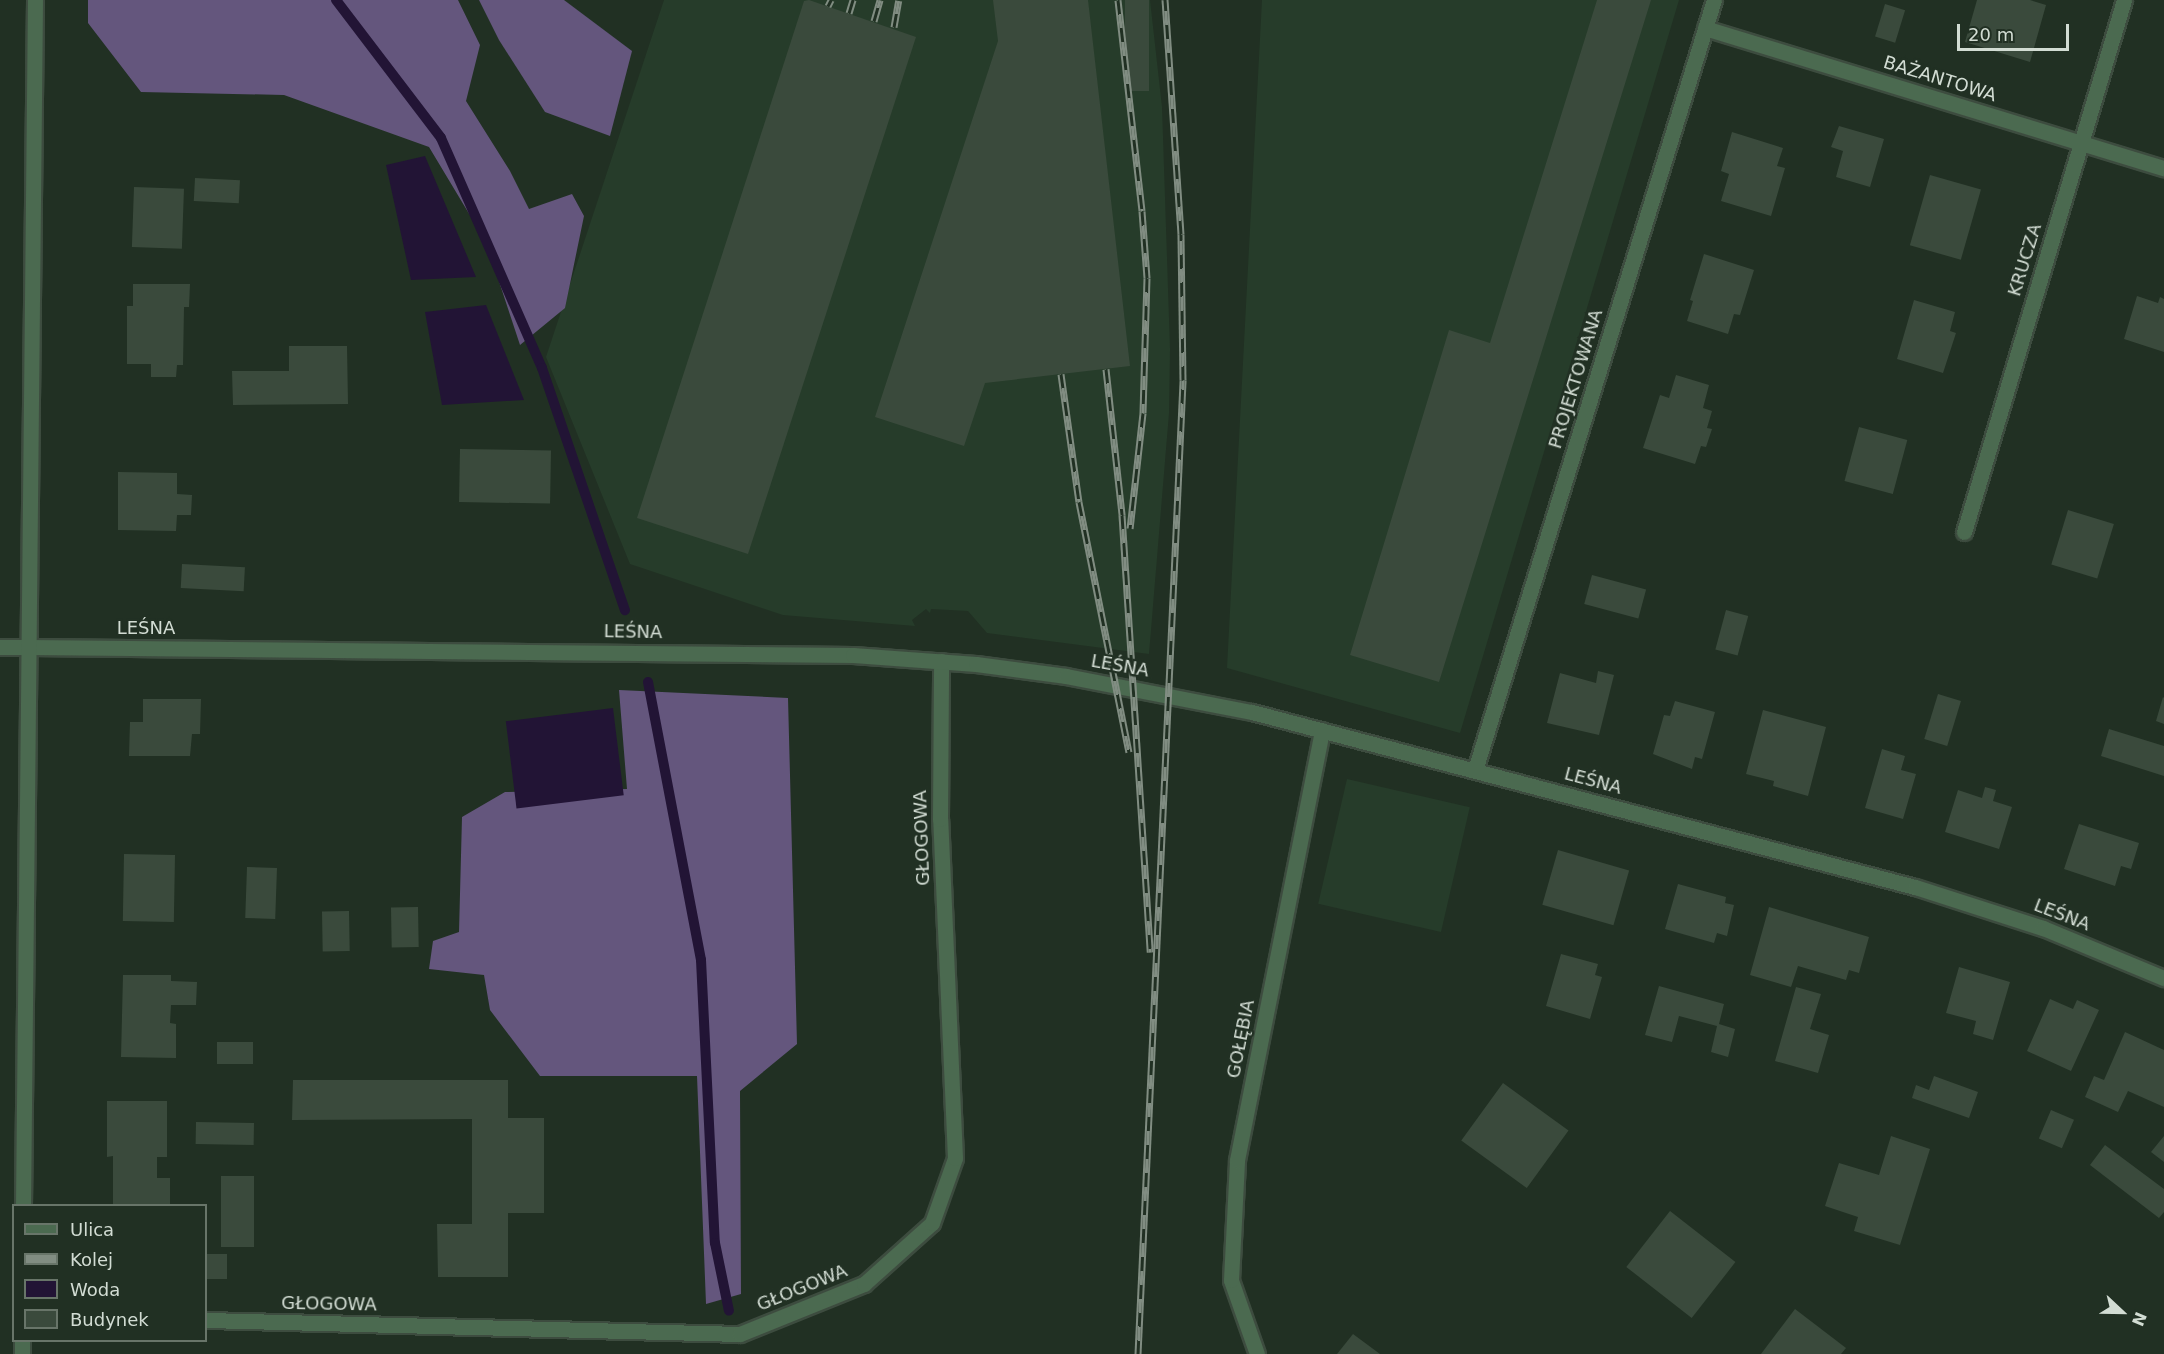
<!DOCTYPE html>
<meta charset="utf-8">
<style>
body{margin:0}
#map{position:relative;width:2164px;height:1354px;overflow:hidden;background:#213023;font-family:"DejaVu Sans",sans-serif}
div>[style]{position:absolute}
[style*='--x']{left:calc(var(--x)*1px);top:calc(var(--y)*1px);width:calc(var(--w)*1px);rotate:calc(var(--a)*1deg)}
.built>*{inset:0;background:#263c2a;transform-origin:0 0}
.forest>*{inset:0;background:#64567d}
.water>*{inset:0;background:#221435;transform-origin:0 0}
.stream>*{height:10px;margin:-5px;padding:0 5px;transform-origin:5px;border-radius:5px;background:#221435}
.building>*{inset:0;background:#3a4a3c;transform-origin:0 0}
.roads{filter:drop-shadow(2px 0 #3d4c3f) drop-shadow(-2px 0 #3d4c3f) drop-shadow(0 2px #3d4c3f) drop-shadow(0 -2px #3d4c3f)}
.minor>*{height:15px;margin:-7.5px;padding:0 7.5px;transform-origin:7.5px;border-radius:7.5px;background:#4b6a50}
.tertiary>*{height:15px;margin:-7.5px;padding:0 7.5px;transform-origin:7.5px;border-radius:7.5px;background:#4b6a50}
.rail>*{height:7px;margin-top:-3.5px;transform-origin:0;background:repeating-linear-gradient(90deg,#213023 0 14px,#818d82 0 28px);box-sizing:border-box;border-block:2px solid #818d82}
span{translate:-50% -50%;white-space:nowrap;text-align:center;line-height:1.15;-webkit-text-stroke:4.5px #213023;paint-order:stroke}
.street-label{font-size:18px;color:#d2dcd3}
.legend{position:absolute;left:12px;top:1204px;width:195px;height:138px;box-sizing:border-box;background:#213023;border:2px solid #687569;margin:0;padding:8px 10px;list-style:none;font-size:18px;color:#d2dcd3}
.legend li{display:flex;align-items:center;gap:12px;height:30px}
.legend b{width:30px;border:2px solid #687569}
.north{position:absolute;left:2092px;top:1282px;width:60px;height:60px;-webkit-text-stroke:4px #213023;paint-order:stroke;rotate:112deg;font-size:16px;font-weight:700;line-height:24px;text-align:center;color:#d2dcd3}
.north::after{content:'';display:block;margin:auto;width:21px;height:27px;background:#d2dcd3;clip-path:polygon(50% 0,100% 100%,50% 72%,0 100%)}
.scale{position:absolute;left:1957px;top:24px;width:112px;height:27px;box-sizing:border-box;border:3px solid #d2dcd3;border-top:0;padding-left:8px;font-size:18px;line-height:21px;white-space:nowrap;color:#d2dcd3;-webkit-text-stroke:4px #213023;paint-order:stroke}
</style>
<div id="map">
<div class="built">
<div style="clip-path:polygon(664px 0,1150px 0,1162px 107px,1170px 349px,1169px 413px,1149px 654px,987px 633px,968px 611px,931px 609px,930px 613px,926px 609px,912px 620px,915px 626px,783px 615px,630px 564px,546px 357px)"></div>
<div style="clip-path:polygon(1262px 0,1679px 0,1460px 733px,1227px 668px)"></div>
<div style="left:1347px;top:779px;width:126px;height:128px;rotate:13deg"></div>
</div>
<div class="forest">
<div style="clip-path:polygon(88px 0,458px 0,480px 45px,466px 101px,510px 171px,529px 209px,572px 194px,584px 216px,565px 308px,520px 345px,486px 242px,429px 147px,284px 95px,141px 92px,88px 23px)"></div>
<div style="clip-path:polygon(479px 0,564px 0,632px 51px,610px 136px,545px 112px,499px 40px)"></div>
<div style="clip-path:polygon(619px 690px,788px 698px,797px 1044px,740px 1091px,741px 1294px,706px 1304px,697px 1076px,540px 1076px,490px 1010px,484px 975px,429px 969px,433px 941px,459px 932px,462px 817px,505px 792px,627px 789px)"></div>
</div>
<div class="water">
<div style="clip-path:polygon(425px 156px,476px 277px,411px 280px,386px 165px)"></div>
<div style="clip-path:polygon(486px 305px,524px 400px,442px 405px,425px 312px)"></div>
<div style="left:613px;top:708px;width:88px;height:108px;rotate:83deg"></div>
</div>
<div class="stream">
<div style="--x:336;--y:0;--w:173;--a:52.7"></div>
<div style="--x:441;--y:138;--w:251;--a:66.3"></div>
<div style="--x:542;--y:368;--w:256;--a:71.1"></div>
<div style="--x:648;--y:682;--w:283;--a:79.2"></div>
<div style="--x:701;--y:960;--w:283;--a:87.2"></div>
<div style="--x:715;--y:1243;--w:69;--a:78.4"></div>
</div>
<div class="building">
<div style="clip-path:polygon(809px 0,916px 37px,748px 554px,637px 518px,804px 1px)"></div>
<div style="clip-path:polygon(993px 0,1088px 0,1130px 366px,985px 383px,964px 446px,875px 417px,998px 41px)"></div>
<div style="left:1125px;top:0;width:24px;height:91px"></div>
<div style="clip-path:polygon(1597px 0,1651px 0,1439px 682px,1350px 655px,1449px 330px,1490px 343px)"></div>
<div style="clip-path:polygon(1977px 0,2030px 0,2046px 5px,2030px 62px,1965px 42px)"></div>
<div style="left:1885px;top:4px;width:21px;height:34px;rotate:17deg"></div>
<div style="clip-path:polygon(1839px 126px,1884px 139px,1870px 187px,1836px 177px,1843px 151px,1831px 147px)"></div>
<div style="clip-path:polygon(1732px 132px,1783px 148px,1777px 166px,1785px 168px,1771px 216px,1721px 201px,1729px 174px,1721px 171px)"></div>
<div style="left:1930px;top:175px;width:53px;height:73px;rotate:16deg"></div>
<div style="left:195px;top:178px;width:45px;height:23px;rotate:3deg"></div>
<div style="left:134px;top:187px;width:50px;height:60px;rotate:2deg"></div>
<div style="clip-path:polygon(1704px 254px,1754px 270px,1740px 315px,1734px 314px,1728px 334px,1687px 321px,1693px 301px,1690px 300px)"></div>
<div style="clip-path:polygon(133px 284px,190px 284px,189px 307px,184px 307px,183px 365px,177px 365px,176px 377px,151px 377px,151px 364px,127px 364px,127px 306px,133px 306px)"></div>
<div style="clip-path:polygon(2137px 296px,2158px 303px,2160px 297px,2164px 299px,2164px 352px,2124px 339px)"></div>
<div style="clip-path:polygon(1914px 300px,1955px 312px,1950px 331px,1956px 333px,1943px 373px,1897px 359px)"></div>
<div style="clip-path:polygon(289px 346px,347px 346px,348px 404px,233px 405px,232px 371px,289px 371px)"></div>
<div style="clip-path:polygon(1676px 375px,1709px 385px,1703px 408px,1712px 411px,1707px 428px,1712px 429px,1706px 447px,1701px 446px,1695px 464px,1643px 448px,1660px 395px,1669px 398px)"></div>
<div style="left:1859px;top:427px;width:50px;height:56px;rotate:15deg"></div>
<div style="left:460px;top:449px;width:91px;height:53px;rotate:1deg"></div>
<div style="clip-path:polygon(118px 472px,177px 473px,177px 494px,192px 495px,191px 515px,177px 515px,176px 531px,118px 530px)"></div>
<div style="left:2068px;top:510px;width:48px;height:57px;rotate:17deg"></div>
<div style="left:182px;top:564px;width:63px;height:24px;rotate:3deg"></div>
<div style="left:1592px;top:575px;width:56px;height:30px;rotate:15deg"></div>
<div style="left:1726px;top:610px;width:23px;height:41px;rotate:15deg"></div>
<div style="clip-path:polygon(1598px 671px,1614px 675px,1599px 735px,1547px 723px,1560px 673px,1596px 683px)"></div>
<div style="left:1938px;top:694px;width:24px;height:47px;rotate:17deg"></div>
<div style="clip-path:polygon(2163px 697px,2164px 698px,2164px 724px,2156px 721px)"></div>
<div style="clip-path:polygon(143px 699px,201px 699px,200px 734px,192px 734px,190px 756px,129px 756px,130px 722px,143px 722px)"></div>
<div style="clip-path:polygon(1675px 701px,1715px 712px,1702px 759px,1695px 757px,1692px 769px,1653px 754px,1664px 715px,1670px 716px)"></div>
<div style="clip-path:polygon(1763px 710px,1826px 727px,1808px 796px,1773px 786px,1774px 781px,1746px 774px)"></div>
<div style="clip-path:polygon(2109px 729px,2164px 746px,2164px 776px,2101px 756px)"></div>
<div style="clip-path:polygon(1882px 749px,1905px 756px,1901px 770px,1916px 774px,1903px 819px,1865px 808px)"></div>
<div style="clip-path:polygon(1985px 787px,1996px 790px,1993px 801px,2012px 807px,1999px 849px,1945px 832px,1958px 790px,1982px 798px)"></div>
<div style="clip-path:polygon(2079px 824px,2139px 843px,2131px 869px,2121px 866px,2115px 886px,2064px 869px)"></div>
<div style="left:1558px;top:850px;width:74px;height:57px;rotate:16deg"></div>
<div style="left:124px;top:854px;width:51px;height:67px;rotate:1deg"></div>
<div style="left:247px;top:867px;width:30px;height:51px;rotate:2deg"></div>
<div style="clip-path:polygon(1678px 884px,1726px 897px,1725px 903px,1734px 905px,1727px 936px,1717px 933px,1714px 943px,1665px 929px)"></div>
<div style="left:418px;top:907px;width:40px;height:27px;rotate:89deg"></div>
<div style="clip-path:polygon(1769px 907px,1869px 937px,1859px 973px,1849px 970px,1846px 980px,1798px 966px,1791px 987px,1750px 975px)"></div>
<div style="left:349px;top:911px;width:40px;height:27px;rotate:89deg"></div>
<div style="clip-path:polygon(1561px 954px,1598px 964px,1595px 975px,1602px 977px,1590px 1019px,1546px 1006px)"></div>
<div style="clip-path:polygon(1959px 967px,2010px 982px,1993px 1040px,1973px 1034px,1976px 1021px,1946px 1013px)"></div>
<div style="clip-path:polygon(123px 975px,171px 975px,171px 981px,197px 982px,196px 1005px,171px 1005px,170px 1023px,176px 1024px,176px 1058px,121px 1057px)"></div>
<div style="clip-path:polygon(1659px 986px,1724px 1004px,1719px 1024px,1735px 1029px,1728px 1057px,1711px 1052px,1717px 1026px,1679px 1016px,1672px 1042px,1645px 1035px)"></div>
<div style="clip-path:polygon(1796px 987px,1821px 994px,1810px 1029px,1829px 1035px,1818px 1073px,1775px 1061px)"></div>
<div style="clip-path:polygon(2050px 999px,2073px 1009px,2077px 1000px,2099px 1010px,2071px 1071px,2027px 1051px)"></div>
<div style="clip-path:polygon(2125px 1032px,2164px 1050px,2164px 1107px,2128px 1091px,2118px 1112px,2085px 1097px,2094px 1076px,2104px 1080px)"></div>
<div style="left:217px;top:1042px;width:36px;height:22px"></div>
<div style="clip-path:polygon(1934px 1076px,1978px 1092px,1969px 1118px,1912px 1098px,1916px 1085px,1929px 1090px)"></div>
<div style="clip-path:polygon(293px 1080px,508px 1080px,508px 1118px,544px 1118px,544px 1213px,508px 1213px,508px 1277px,438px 1277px,437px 1224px,472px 1224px,472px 1119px,292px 1120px)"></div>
<div style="left:1503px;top:1083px;width:81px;height:71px;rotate:36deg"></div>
<div style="clip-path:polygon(107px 1101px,167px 1101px,167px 1157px,157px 1157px,157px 1178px,170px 1178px,170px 1206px,113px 1206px,113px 1156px,107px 1157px)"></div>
<div style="left:2051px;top:1110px;width:25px;height:31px;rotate:23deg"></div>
<div style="left:196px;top:1122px;width:58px;height:22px;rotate:1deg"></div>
<div style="clip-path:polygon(1891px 1136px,1930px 1149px,1900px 1245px,1854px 1231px,1858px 1217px,1825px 1206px,1839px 1163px,1879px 1175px)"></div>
<div style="clip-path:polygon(2164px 1136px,2164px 1162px,2151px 1152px)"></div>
<div style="clip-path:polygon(2105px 1145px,2164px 1189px,2164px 1212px,2159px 1218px,2090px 1165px)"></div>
<div style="left:221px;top:1176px;width:33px;height:71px"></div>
<div style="left:1670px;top:1211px;width:83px;height:71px;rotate:38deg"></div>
<div style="left:206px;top:1254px;width:21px;height:25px"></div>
<div style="clip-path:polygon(1795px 1309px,1846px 1348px,1841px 1354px,1761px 1354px)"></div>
<div style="clip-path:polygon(1353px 1334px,1380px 1354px,1337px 1354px)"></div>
</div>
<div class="roads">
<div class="minor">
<div style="--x:1705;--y:28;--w:480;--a:17"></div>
<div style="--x:1964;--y:532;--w:556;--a:-73.26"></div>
<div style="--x:0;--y:647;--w:29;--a:0"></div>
<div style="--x:1475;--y:770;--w:806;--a:-72.76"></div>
<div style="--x:206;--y:1320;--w:534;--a:1.5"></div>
<div style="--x:740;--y:1334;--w:134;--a:-22"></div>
<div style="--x:864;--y:1284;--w:91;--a:-41.9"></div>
<div style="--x:932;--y:1223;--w:69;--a:-70.5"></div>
<div style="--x:955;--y:1158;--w:339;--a:-92.5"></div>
<div style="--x:940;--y:819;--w:158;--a:-89.6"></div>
<div style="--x:1257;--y:1354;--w:78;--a:-109.4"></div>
<div style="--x:1231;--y:1280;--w:120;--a:-87.1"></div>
<div style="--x:1237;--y:1160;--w:438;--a:-78.8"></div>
</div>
<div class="tertiary">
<div style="--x:29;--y:647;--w:824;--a:0.56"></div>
<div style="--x:853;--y:655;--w:123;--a:4.2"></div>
<div style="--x:976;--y:664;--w:91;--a:7.6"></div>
<div style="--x:1066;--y:676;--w:189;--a:11"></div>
<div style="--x:1252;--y:712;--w:686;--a:14.79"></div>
<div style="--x:1915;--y:887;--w:134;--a:17.8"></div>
<div style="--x:2043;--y:928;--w:131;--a:22.5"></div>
<div style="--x:23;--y:1206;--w:1206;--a:-89.43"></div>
<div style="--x:22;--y:1354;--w:14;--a:-90"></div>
</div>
</div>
<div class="rail">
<div style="--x:1118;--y:0;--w:212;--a:83.5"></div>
<div style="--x:1142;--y:211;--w:67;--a:85.7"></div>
<div style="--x:1147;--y:278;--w:135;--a:91.7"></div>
<div style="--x:1143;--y:413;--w:116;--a:96.4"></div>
<div style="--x:828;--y:6;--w:7;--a:-63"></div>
<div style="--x:849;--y:13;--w:14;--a:-73"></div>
<div style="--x:874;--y:21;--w:22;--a:-74"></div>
<div style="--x:894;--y:27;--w:27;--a:-80"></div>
<div style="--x:1106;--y:369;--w:147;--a:83.7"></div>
<div style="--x:1122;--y:515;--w:438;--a:86.3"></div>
<div style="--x:1061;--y:374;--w:129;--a:82"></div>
<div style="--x:1079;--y:502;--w:255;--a:78.7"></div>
<div style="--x:1138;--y:1354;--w:975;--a:-87.35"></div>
<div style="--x:1183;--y:380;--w:146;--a:-90.8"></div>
<div style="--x:1181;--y:234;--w:235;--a:-93.9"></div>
</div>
<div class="street-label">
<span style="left:1940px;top:79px;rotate:17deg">BAŻANTOWA</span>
<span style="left:2025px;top:260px;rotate:-73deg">KRUCZA</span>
<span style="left:1576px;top:379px;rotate:-73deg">PROJEKTOWANA</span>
<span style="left:146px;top:628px">LEŚNA</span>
<span style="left:633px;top:632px;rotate:1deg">LEŚNA</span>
<span style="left:1120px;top:666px;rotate:10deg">LEŚNA</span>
<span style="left:1593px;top:781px;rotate:15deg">LEŚNA</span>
<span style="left:922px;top:838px;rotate:-92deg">GŁOGOWA</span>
<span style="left:2062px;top:915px;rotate:21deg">LEŚNA</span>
<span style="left:1241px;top:1039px;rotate:-79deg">GOŁĘBIA</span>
<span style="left:802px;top:1288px;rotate:-22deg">GŁOGOWA</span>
<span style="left:329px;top:1304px;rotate:1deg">GŁOGOWA</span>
</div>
<ul class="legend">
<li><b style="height:8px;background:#4b6a50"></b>Ulica</li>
<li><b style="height:8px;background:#818d82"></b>Kolej</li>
<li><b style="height:16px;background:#221435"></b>Woda</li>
<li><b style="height:16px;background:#3a4a3c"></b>Budynek</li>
</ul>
<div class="north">N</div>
<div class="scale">20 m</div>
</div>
